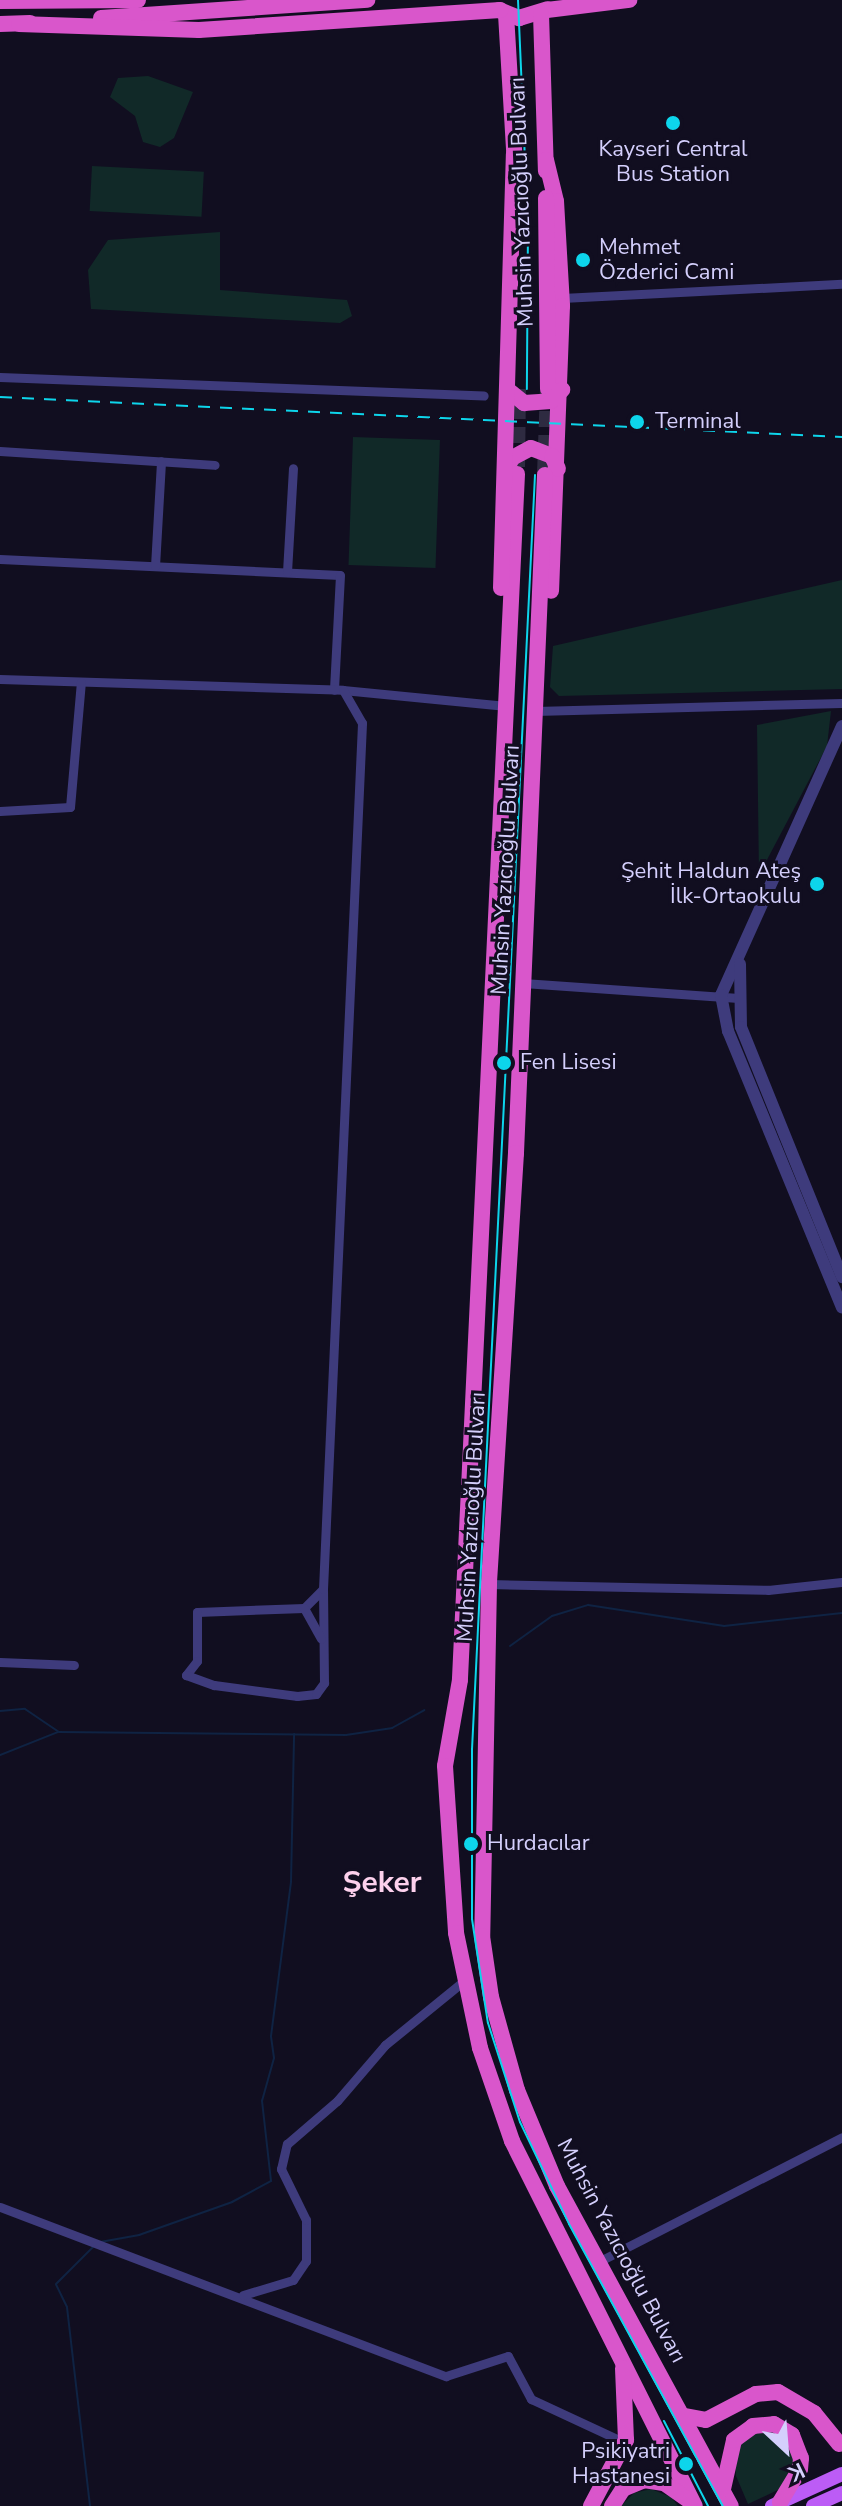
<!DOCTYPE html>
<meta charset="utf-8">
<style>
body{margin:0}
#map{position:relative;width:842px;height:2506px;overflow:hidden;background:#110e20;font-family:"Nunito Sans",sans-serif}
div>[style]{position:absolute}
[style*='--x']{left:calc(var(--x)*1px);top:calc(var(--y)*1px);width:calc(var(--w)*1px);rotate:calc(var(--a)*1deg)}
.green>*{inset:0;background:#112928;transform-origin:0 0}
.stream>*{height:2px;margin:-1px;padding:0 1px;transform-origin:1px;border-radius:1px;background:#0f2343}
.trunk-tunnel>*{height:16px;margin-top:-8px;transform-origin:0;background:repeating-linear-gradient(90deg,#2e2b41 0 16px,transparent 0 24px)}
.minor>*{height:9px;margin:-4.5px;padding:0 4.5px;transform-origin:4.5px;border-radius:4.5px;background:#3e3b7c}
.tertiary>*{height:12px;margin:-6px;padding:0 6px;transform-origin:6px;border-radius:6px;background:#3e3b7c}
.primary>*{height:14px;margin:-7px;padding:0 7px;transform-origin:7px;border-radius:7px;background:#bc5cf6}
.trunk>*{height:16px;margin:-8px;padding:0 8px;transform-origin:8px;border-radius:8px;background:#d956cb}
.tram>*{height:2px;margin:-1px;padding:0 1px;transform-origin:1px;border-radius:1px;background:#0dd5eb}
.rail>*{height:2px;margin-top:-1px;transform-origin:0;background:repeating-linear-gradient(90deg,#0dd5eb 0 12px,transparent 0 22px)}
.dots>*{width:22px;height:22px;translate:-50% -50%;box-sizing:border-box;border:4px solid #110e20;border-radius:50%}
span{translate:-50% -50%;white-space:nowrap;text-align:center;line-height:1.15;-webkit-text-stroke:6px #110e20;paint-order:stroke}
.poi-label{font-size:22px;color:#d4cffc}
.left{translate:0 -50%;text-align:left}
.right{translate:-100% -50%;text-align:right}
.street-label{font-size:22px;color:#d4cffc}
.district-label{font-size:30px;color:#fdd1ed;font-weight:700}
.north{position:absolute;left:746px;top:2410px;width:80px;height:80px;-webkit-text-stroke:6px #110e20;paint-order:stroke;rotate:154deg;font-size:22px;font-weight:700;line-height:32px;text-align:center;color:#d4cffc}
.north::after{content:'';display:block;margin:auto;width:28px;height:36px;background:#d4cffc;clip-path:polygon(50% 0,100% 100%,50% 72%,0 100%)}
</style>
<div id="map">
<div class="green">
<div style="clip-path:polygon(148px 76px,193px 92px,174px 138px,160px 147px,143px 142px,135px 116px,110px 97px,118px 78px)"></div>
<div style="left:92px;top:166px;width:112px;height:45px;rotate:3deg"></div>
<div style="clip-path:polygon(220px 232px,220px 290px,347px 300px,352px 316px,340px 323px,91px 309px,88px 270px,108px 240px)"></div>
<div style="left:353px;top:437px;width:87px;height:128px;rotate:2deg"></div>
<div style="clip-path:polygon(842px 580px,842px 689px,559px 696px,550px 687px,553px 646px)"></div>
<div style="clip-path:polygon(831px 711px,827px 746px,759px 875px,757px 725px)"></div>
<div style="clip-path:polygon(772px 2432px,785px 2439px,796px 2459px,782px 2488px,748px 2504px,736px 2476px,735px 2456px,742px 2443px,757px 2433px)"></div>
<div style="clip-path:polygon(651px 2489px,671px 2497px,678px 2506px,621px 2506px,634px 2493px)"></div>
</div>
<div class="stream">
<div style="--x:510;--y:1646;--w:52;--a:-35.5"></div>
<div style="--x:552;--y:1616;--w:38;--a:-17"></div>
<div style="--x:588;--y:1605;--w:138;--a:8.8"></div>
<div style="--x:724;--y:1626;--w:119;--a:-6.3"></div>
<div style="--x:0;--y:1711;--w:25;--a:-5"></div>
<div style="--x:25;--y:1709;--w:41;--a:34.1"></div>
<div style="--x:59;--y:1732;--w:287;--a:0.6"></div>
<div style="--x:346;--y:1735;--w:47;--a:-8.7"></div>
<div style="--x:392;--y:1728;--w:37;--a:-29"></div>
<div style="--x:0;--y:1755;--w:62;--a:-21.6"></div>
<div style="--x:100;--y:2242;--w:40;--a:-10"></div>
<div style="--x:139;--y:2235;--w:99;--a:-19.5"></div>
<div style="--x:232;--y:2202;--w:44;--a:-28.3"></div>
<div style="--x:271;--y:2181;--w:81;--a:-96.4"></div>
<div style="--x:262;--y:2101;--w:45;--a:-74.4"></div>
<div style="--x:274;--y:2058;--w:22;--a:-98"></div>
<div style="--x:271;--y:2036;--w:155;--a:-82.6"></div>
<div style="--x:291;--y:1882;--w:148;--a:-88.8"></div>
<div style="--x:90;--y:2506;--w:200;--a:-96.6"></div>
<div style="--x:67;--y:2307;--w:25;--a:-116"></div>
<div style="--x:56;--y:2284;--w:55;--a:-45"></div>
</div>
<div class="trunk-tunnel">
<div style="--x:517;--y:467;--w:78;--a:-89.3"></div>
<div style="--x:545;--y:475;--w:86;--a:-88"></div>
</div>
<div class="minor">
<div style="--x:562;--y:298;--w:280;--a:-2.9"></div>
<div style="--x:0;--y:377;--w:484;--a:2.2"></div>
<div style="--x:0;--y:451;--w:215;--a:3.7"></div>
<div style="--x:0;--y:559;--w:340;--a:2.7"></div>
<div style="--x:340;--y:575;--w:115;--a:93"></div>
<div style="--x:155;--y:566;--w:105;--a:-86.7"></div>
<div style="--x:287;--y:572;--w:104;--a:-86.7"></div>
<div style="--x:0;--y:679;--w:343;--a:1.8"></div>
<div style="--x:343;--y:690;--w:164;--a:5.6"></div>
<div style="--x:535;--y:711;--w:307;--a:-1.5"></div>
<div style="--x:0;--y:811;--w:70;--a:-3.3"></div>
<div style="--x:70;--y:807;--w:125;--a:-85"></div>
<div style="--x:523;--y:983;--w:216;--a:4"></div>
<div style="--x:489;--y:1584;--w:279;--a:1.2"></div>
<div style="--x:768;--y:1590;--w:74;--a:-6.2"></div>
<div style="--x:323;--y:1589;--w:27;--a:135"></div>
<div style="--x:304;--y:1608;--w:107;--a:177.9"></div>
<div style="--x:197;--y:1612;--w:49;--a:90"></div>
<div style="--x:197;--y:1661;--w:18;--a:128"></div>
<div style="--x:186;--y:1675;--w:30;--a:20"></div>
<div style="--x:214;--y:1685;--w:84;--a:7.5"></div>
<div style="--x:297;--y:1696;--w:19;--a:-6"></div>
<div style="--x:316;--y:1694;--w:14;--a:-54"></div>
<div style="--x:324;--y:1683;--w:94;--a:-90.6"></div>
<div style="--x:323;--y:1589;--w:867;--a:-87.42"></div>
<div style="--x:362;--y:723;--w:38;--a:-120"></div>
<div style="--x:304;--y:1608;--w:35;--a:61"></div>
<div style="--x:0;--y:1662;--w:74;--a:2.3"></div>
<div style="--x:0;--y:2207;--w:477;--a:20.8"></div>
<div style="--x:446;--y:2376;--w:65;--a:-17.9"></div>
<div style="--x:508;--y:2356;--w:49;--a:61.9"></div>
<div style="--x:531;--y:2399;--w:105;--a:24.9"></div>
<div style="--x:598;--y:2262;--w:274;--a:-27.1"></div>
<div style="--x:243;--y:2295;--w:52;--a:-16.7"></div>
<div style="--x:293;--y:2280;--w:23;--a:-56"></div>
<div style="--x:306;--y:2261;--w:41;--a:-90"></div>
<div style="--x:306;--y:2220;--w:57;--a:-116.1"></div>
<div style="--x:281;--y:2169;--w:26;--a:-77"></div>
<div style="--x:287;--y:2144;--w:66;--a:-40.7"></div>
<div style="--x:337;--y:2101;--w:74;--a:-49.4"></div>
<div style="--x:385;--y:2045;--w:103;--a:-39.1"></div>
</div>
<div class="tertiary">
<div style="--x:842;--y:726;--w:295;--a:114.2"></div>
<div style="--x:721;--y:995;--w:37;--a:79"></div>
<div style="--x:728;--y:1031;--w:299;--a:67.6"></div>
<div style="--x:740;--y:964;--w:63;--a:89.1"></div>
<div style="--x:741;--y:1027;--w:270;--a:68"></div>
</div>
<div class="primary">
<div style="--x:772;--y:2506;--w:77;--a:-24.6"></div>
<div style="--x:813;--y:2506;--w:32;--a:-24"></div>
</div>
<div class="trunk">
<div style="--x:0;--y:1;--w:138;--a:-0.4"></div>
<div style="--x:499;--y:10;--w:22;--a:22"></div>
<div style="--x:519;--y:18;--w:30;--a:-17"></div>
<div style="--x:547;--y:10;--w:83;--a:-7"></div>
<div style="--x:506;--y:14;--w:150;--a:86.6"></div>
<div style="--x:541;--y:14;--w:157;--a:88.2"></div>
<div style="--x:101;--y:18;--w:267;--a:-3.9"></div>
<div style="--x:0;--y:24;--w:30;--a:-2"></div>
<div style="--x:19;--y:24;--w:180;--a:1.9"></div>
<div style="--x:199;--y:30;--w:302;--a:-3.8"></div>
<div style="--x:546;--y:160;--w:42;--a:76.3"></div>
<div style="--x:556;--y:201;--w:105;--a:86.7"></div>
<div style="--x:562;--y:306;--w:285;--a:92.2"></div>
<div style="--x:546;--y:198;--w:191;--a:89.4"></div>
<div style="--x:508;--y:390;--w:21;--a:39"></div>
<div style="--x:524;--y:403;--w:27;--a:-4"></div>
<div style="--x:551;--y:401;--w:16;--a:-45"></div>
<div style="--x:506;--y:470;--w:13;--a:-63"></div>
<div style="--x:512;--y:458;--w:21;--a:-28"></div>
<div style="--x:531;--y:448;--w:22;--a:21"></div>
<div style="--x:552;--y:456;--w:14;--a:65"></div>
<div style="--x:517;--y:474;--w:1207;--a:92.71"></div>
<div style="--x:460;--y:1680;--w:87;--a:99.9"></div>
<div style="--x:445;--y:1766;--w:167;--a:86.2"></div>
<div style="--x:456;--y:1933;--w:117;--a:78.2"></div>
<div style="--x:480;--y:2048;--w:98;--a:71"></div>
<div style="--x:512;--y:2141;--w:408;--a:63.4"></div>
<div style="--x:545;--y:475;--w:679;--a:92.45"></div>
<div style="--x:516;--y:1153;--w:432;--a:93.6"></div>
<div style="--x:489;--y:1584;--w:352;--a:91.1"></div>
<div style="--x:482;--y:1936;--w:62;--a:81.6"></div>
<div style="--x:491;--y:1997;--w:97;--a:74.4"></div>
<div style="--x:517;--y:2090;--w:104;--a:67.4"></div>
<div style="--x:557;--y:2186;--w:364;--a:61.5"></div>
<div style="--x:501;--y:588;--w:434;--a:-88.3"></div>
<div style="--x:684;--y:2416;--w:22;--a:10"></div>
<div style="--x:706;--y:2420;--w:56;--a:-27.5"></div>
<div style="--x:756;--y:2394;--w:22;--a:-5"></div>
<div style="--x:778;--y:2392;--w:42;--a:30.3"></div>
<div style="--x:814;--y:2413;--w:40;--a:51"></div>
<div style="--x:723;--y:2489;--w:50;--a:-77.3"></div>
<div style="--x:734;--y:2440;--w:24;--a:-36"></div>
<div style="--x:753;--y:2426;--w:21;--a:-5"></div>
<div style="--x:774;--y:2424;--w:21;--a:31"></div>
<div style="--x:792;--y:2435;--w:25;--a:69"></div>
<div style="--x:801;--y:2458;--w:11;--a:95"></div>
<div style="--x:800;--y:2469;--w:39;--a:121"></div>
<div style="--x:591;--y:2506;--w:75;--a:-62.1"></div>
<div style="--x:626;--y:2440;--w:72;--a:-92.4"></div>
<div style="--x:612;--y:2506;--w:20;--a:-57"></div>
<div style="--x:623;--y:2489;--w:23;--a:-23"></div>
<div style="--x:644;--y:2480;--w:20;--a:9"></div>
<div style="--x:664;--y:2483;--w:32;--a:35"></div>
</div>
<div class="tram">
<div style="--x:518;--y:0;--w:226;--a:87.5"></div>
<div style="--x:528;--y:226;--w:163;--a:90.4"></div>
<div style="--x:535;--y:475;--w:1276;--a:92.83"></div>
<div style="--x:472;--y:1749;--w:170;--a:90"></div>
<div style="--x:472;--y:1919;--w:105;--a:81.3"></div>
<div style="--x:488;--y:2023;--w:104;--a:72.1"></div>
<div style="--x:520;--y:2122;--w:113;--a:64.3"></div>
<div style="--x:569;--y:2224;--w:321;--a:61.4"></div>
<div style="--x:664;--y:2421;--w:96;--a:62.6"></div>
</div>
<div class="rail">
<div style="--x:0;--y:397;--w:843;--a:2.72"></div>
</div>
<div class="dots">
<div style="left:673px;top:123px;background:#0dd5eb"></div>
<div style="left:583px;top:260px;background:#0dd5eb"></div>
<div style="left:637px;top:422px;background:#0dd5eb"></div>
<div style="left:817px;top:884px;background:#0dd5eb"></div>
<div style="left:504px;top:1063px;background:#0dd5eb"></div>
<div style="left:471px;top:1844px;background:#0dd5eb"></div>
<div style="left:686px;top:2464px;background:#0dd5eb"></div>
</div>
<div class="poi-label">
<span style="left:673px;top:162px">Kayseri Central<br>Bus Station</span>
<span class="left" style="left:599px;top:260px">Mehmet<br>Özderici Cami</span>
<span class="left" style="left:655px;top:422px">Terminal</span>
<span class="right" style="left:801px;top:884px">Şehit Haldun Ateş<br>İlk-Ortaokulu</span>
<span class="left" style="left:520px;top:1063px">Fen Lisesi</span>
<span class="left" style="left:487px;top:1844px">Hurdacılar</span>
<span class="right" style="left:670px;top:2464px">Psikiyatri<br>Hastanesi</span>
</div>
<div class="street-label">
<span style="left:522px;top:202px;rotate:-92deg">Muhsin Yazıcıoğlu Bulvarı</span>
<span style="left:506px;top:870px;rotate:-87deg">Muhsin Yazıcıoğlu Bulvarı</span>
<span style="left:472px;top:1517px;rotate:-87deg">Muhsin Yazıcıoğlu Bulvarı</span>
<span style="left:621px;top:2251px;rotate:62deg">Muhsin Yazıcıoğlu Bulvarı</span>
</div>
<div class="district-label">
<span style="left:382px;top:1883px">Şeker</span>
</div>
<div class="north">K</div>
</div>
